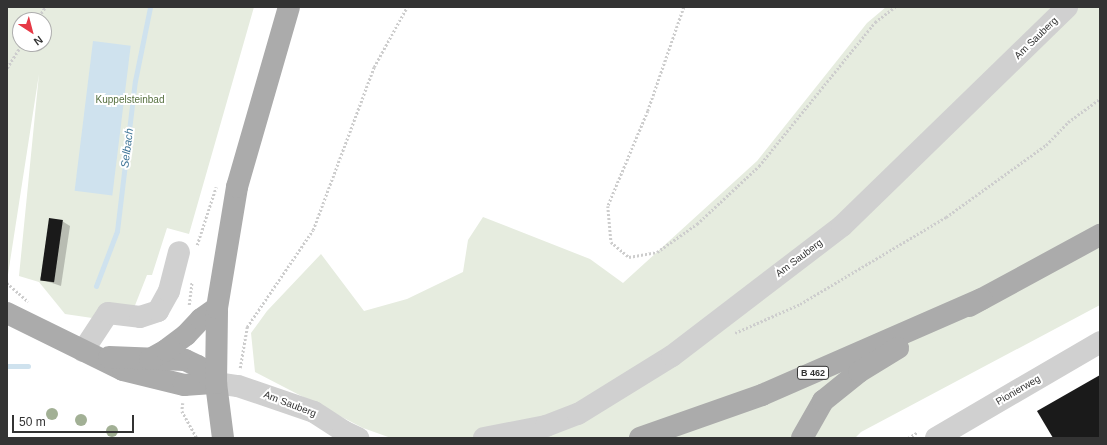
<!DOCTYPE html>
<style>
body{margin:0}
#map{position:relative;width:1107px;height:445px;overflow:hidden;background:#fff;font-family:Arial,sans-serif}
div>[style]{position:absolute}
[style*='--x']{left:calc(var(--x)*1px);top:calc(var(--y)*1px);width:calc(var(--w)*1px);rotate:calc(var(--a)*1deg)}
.green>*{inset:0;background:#e6ecdf}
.water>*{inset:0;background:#cfe2ee;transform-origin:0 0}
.shadow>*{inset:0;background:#0003}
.stream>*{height:5px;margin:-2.5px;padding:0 2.5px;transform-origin:2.5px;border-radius:2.5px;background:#cfe2ee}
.building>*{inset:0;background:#1a1a1a;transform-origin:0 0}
.path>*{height:2.5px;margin-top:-1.25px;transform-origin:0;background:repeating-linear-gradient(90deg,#cdcdcd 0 2px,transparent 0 4px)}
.minor>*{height:22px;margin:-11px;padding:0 11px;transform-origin:11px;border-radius:11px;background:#d0d0d0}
.major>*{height:22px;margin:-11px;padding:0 11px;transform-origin:11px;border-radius:11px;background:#ababab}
.trees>*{width:12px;height:12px;margin:-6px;border-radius:50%;background:#a2b095}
span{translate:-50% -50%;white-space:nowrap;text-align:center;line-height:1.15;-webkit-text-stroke:4px #fff;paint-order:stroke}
.shield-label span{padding:1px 3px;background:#fff;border:1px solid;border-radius:3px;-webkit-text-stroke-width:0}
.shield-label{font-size:9px;color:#333;font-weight:700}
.street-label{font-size:10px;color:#333}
.park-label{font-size:10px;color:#56703f}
.water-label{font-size:11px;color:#3f7597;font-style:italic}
.frame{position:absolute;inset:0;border:8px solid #333;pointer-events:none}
.north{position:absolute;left:12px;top:12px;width:40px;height:40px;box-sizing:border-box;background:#fff;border:1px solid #adadad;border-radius:50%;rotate:144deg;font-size:11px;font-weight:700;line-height:16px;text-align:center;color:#333}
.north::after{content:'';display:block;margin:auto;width:14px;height:18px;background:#e63946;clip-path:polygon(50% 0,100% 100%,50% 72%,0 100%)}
.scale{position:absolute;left:12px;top:415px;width:122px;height:18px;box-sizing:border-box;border:2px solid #333;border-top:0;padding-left:5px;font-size:12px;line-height:14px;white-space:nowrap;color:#333;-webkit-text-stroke:3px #fff;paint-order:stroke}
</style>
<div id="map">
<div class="green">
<div style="clip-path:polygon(evenodd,7px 7px,254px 7px,189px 234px,167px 228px,152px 275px,147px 275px,132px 313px,99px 319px,65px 314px,39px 282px,19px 276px,39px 74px,7px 281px,7px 7px,20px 20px,44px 20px,44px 44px,20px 44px,20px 20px)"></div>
<div style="clip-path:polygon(886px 7px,1100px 7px,1100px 305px,861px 432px,855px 438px,391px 438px,363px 428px,255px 372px,251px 333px,267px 311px,321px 254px,364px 311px,407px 299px,463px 272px,468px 240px,483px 217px,590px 259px,623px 283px,757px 161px,867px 23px)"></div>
</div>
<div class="water">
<div style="left:93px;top:41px;width:38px;height:151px;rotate:7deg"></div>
</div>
<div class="shadow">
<div style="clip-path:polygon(62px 221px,70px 226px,61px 286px,40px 279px)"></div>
</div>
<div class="stream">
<div style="--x:96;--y:286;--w:59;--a:-69.1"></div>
<div style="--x:117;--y:231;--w:151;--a:-83.2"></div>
<div style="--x:135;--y:81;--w:76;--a:-78.5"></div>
<div style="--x:7;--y:366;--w:21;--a:0"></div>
</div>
<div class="building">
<div style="left:49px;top:218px;width:14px;height:63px;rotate:8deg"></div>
<div style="clip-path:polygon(1100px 375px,1100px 438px,1053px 438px,1037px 411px)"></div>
</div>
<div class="path">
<div style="--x:684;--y:7;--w:110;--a:109.1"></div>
<div style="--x:648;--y:111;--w:103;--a:112.8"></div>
<div style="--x:608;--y:206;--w:36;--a:85"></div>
<div style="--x:611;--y:242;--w:23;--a:40"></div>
<div style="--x:629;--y:257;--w:28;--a:-10"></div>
<div style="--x:657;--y:252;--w:49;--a:-35"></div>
<div style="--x:697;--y:224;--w:85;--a:-43.1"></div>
<div style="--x:759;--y:166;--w:185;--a:-51.1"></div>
<div style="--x:875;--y:22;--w:25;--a:-37"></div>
<div style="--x:37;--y:20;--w:15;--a:-58"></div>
<div style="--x:7;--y:68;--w:28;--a:-58"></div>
<div style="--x:197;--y:245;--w:61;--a:-71.9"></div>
<div style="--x:7;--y:283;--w:28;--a:41"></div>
<div style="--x:189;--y:305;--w:23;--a:-83"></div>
<div style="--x:735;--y:333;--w:71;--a:-24"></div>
<div style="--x:800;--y:304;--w:170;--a:-30.8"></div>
<div style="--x:946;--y:217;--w:123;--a:-35.8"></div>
<div style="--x:1046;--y:145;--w:32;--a:-46"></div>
<div style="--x:1068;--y:122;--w:39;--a:-36"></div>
<div style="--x:240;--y:368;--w:42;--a:-80.3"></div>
<div style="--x:247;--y:327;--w:117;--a:-55.8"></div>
<div style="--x:313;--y:230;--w:174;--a:-69.5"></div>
<div style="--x:374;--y:67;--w:68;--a:-61.2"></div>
<div style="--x:183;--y:403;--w:8;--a:97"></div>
<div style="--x:182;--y:411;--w:31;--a:61"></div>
<div style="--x:908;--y:438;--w:12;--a:-31"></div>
</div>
<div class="minor">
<div style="--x:83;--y:351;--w:45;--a:-56.7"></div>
<div style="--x:108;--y:313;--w:32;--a:7"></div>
<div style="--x:140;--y:317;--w:19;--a:-18"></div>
<div style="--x:158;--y:311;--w:23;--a:-61"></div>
<div style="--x:169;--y:291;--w:40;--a:-75.6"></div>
<div style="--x:216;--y:383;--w:22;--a:8"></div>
<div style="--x:238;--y:386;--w:80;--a:18.9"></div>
<div style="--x:314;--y:412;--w:35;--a:33"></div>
<div style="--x:343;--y:431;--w:17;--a:25"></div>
<div style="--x:484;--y:438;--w:63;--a:-11"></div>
<div style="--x:546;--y:426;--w:34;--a:-21"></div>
<div style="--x:578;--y:414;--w:110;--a:-31.7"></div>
<div style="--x:672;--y:356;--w:214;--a:-37.4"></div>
<div style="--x:842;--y:226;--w:314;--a:-44.2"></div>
<div style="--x:936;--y:438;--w:190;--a:-30.3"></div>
</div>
<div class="major">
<div style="--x:969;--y:306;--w:149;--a:-28.5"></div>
<div style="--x:7;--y:313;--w:129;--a:26.2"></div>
<div style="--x:123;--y:370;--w:63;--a:13.8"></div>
<div style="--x:184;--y:385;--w:32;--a:-4"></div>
<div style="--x:109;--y:357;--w:76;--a:2.3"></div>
<div style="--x:185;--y:360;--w:14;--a:25"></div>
<div style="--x:198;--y:366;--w:25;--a:43"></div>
<div style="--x:150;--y:359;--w:18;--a:-29"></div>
<div style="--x:166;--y:350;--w:25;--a:-37"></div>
<div style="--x:186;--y:335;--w:22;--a:-47"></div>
<div style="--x:201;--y:319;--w:19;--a:-35"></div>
<div style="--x:223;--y:438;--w:55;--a:-97.3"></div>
<div style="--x:216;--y:383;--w:75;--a:-89.2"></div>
<div style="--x:217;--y:308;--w:123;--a:-80.6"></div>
<div style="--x:237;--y:187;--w:187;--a:-73.9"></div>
<div style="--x:640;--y:438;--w:129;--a:-19.4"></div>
<div style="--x:762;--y:395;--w:240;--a:-23.6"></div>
<div style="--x:802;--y:438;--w:43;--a:-60.4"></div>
<div style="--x:823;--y:401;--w:46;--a:-38.9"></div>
<div style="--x:859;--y:372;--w:46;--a:-31.6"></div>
</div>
<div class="trees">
<div style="left:52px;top:414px"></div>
<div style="left:81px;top:420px"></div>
<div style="left:112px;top:431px"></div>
</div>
<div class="shield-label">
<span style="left:813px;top:373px">B 462</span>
</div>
<div class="street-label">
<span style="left:1036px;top:38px;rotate:-44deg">Am Sauberg</span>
<span style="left:799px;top:258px;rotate:-37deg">Am Sauberg</span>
<span style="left:1018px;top:390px;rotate:-30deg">Pionierweg</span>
<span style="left:290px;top:404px;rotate:21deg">Am Sauberg</span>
</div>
<div class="park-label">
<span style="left:130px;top:100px">Kuppelsteinbad</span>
</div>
<div class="water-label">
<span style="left:127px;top:148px;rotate:-83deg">Selbach</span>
</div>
<div class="frame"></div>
<div class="north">N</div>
<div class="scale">50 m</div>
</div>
